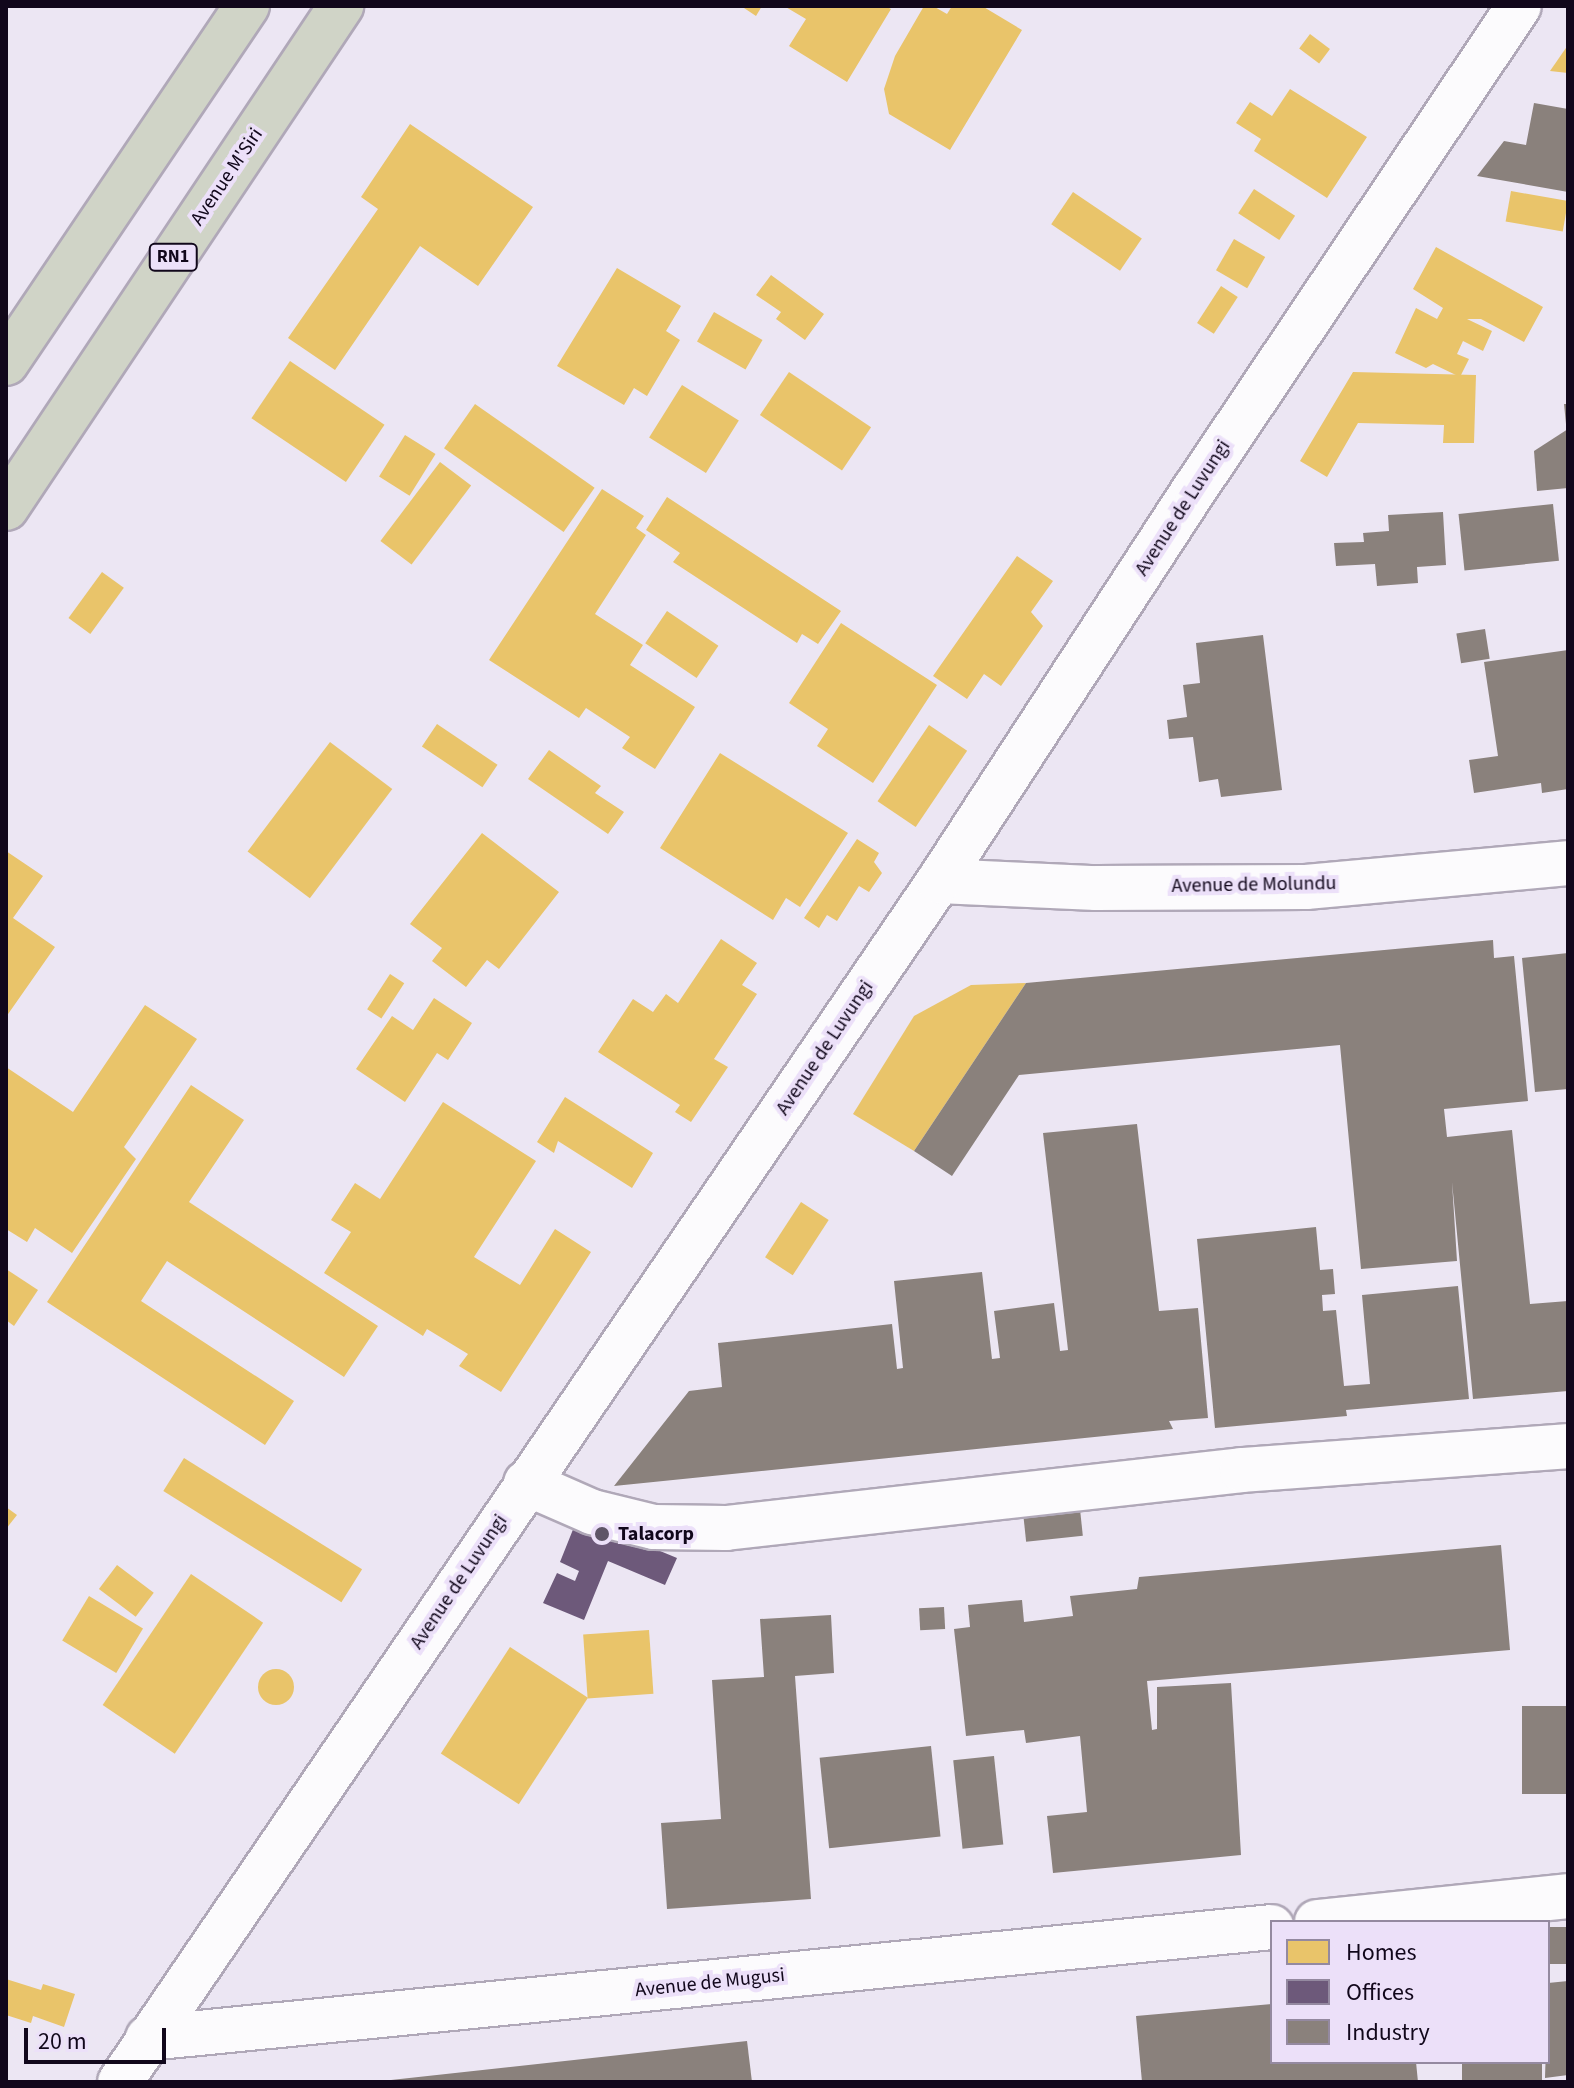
<!DOCTYPE html>
<style>
body{margin:0}
#map{position:relative;width:1574px;height:2088px;overflow:hidden;background:#ece6f3;font-family:"Source Sans 3",sans-serif}
div>[style]{position:absolute}
[style*='--x']{left:calc(var(--x)*1px);top:calc(var(--y)*1px);width:calc(var(--w)*1px);rotate:calc(var(--a)*1deg)}
.homes>*{inset:0;background:#e9c46a;transform-origin:0 0}
.round{border-radius:50%}
.offices>*{inset:0;background:#6d597a}
.industry>*{inset:0;background:#8a817c;transform-origin:0 0}
.roads{filter:drop-shadow(2px 0 #b0a8b8) drop-shadow(-2px 0 #b0a8b8) drop-shadow(0 2px #b0a8b8) drop-shadow(0 -2px #b0a8b8)}
.minor>*{height:44px;margin:-22px;padding:0 22px;transform-origin:22px;border-radius:22px;background:#fcfbfd}
.highway>*{height:44px;margin:-22px;padding:0 22px;transform-origin:22px;border-radius:22px;background:#d0d4c7}
.dots>*{width:22px;height:22px;translate:-50% -50%;box-sizing:border-box;border:4px solid #ece0f9;border-radius:50%}
span{translate:-50% -50%;white-space:nowrap;text-align:center;line-height:1.15;-webkit-text-stroke:8px #ece0f9;paint-order:stroke}
.shield-label span{padding:2px 6px;background:#ece0f9;border:2px solid;border-radius:6px;-webkit-text-stroke-width:0}
.shield-label{font-size:18px;color:#11071b;font-weight:700}
.street-label{font-size:20px;color:#11071b}
.poi-label{font-size:20px;color:#11071b;font-weight:700}
.left{translate:0 -50%;text-align:left}
.frame{position:absolute;inset:0;border:8px solid #11071b;pointer-events:none}
.legend{position:absolute;left:1270px;top:1920px;width:280px;height:144px;box-sizing:border-box;background:#ece0f9;border:2px solid #9489a0;margin:0;padding:10px 14px;list-style:none;font-size:24px;color:#11071b}
.legend li{display:flex;align-items:center;gap:16px;height:40px}
.legend b{width:40px;border:2px solid #9489a0}
.scale{position:absolute;left:24px;top:2028px;width:142px;height:36px;box-sizing:border-box;border:4px solid #11071b;border-top:0;padding-left:10px;font-size:24px;line-height:28px;white-space:nowrap;color:#11071b;-webkit-text-stroke:6px #ece0f9;paint-order:stroke}
</style>
<div id="map">
<div class="homes">
<div style="clip-path:polygon(741px 6px,762px 6px,756px 16px)"></div>
<div style="clip-path:polygon(784px 6px,885px 6px,891px 9px,847px 82px,789px 46px,806px 19px)"></div>
<div style="clip-path:polygon(924px 6px,933px 6px,947px 14px,952px 6px,982px 6px,1022px 30px,950px 150px,889px 114px,884px 89px,895px 56px)"></div>
<div style="left:1310px;top:34px;width:25px;height:18px;rotate:37deg"></div>
<div style="clip-path:polygon(1568px 45px,1568px 73px,1550px 71px)"></div>
<div style="clip-path:polygon(1290px 89px,1367px 137px,1327px 198px,1254px 151px,1261px 139px,1236px 123px,1250px 102px,1272px 116px)"></div>
<div style="clip-path:polygon(410px 124px,533px 207px,478px 286px,420px 246px,335px 370px,288px 338px,378px 209px,361px 197px)"></div>
<div style="left:1254px;top:189px;width:49px;height:29px;rotate:33deg"></div>
<div style="left:1511px;top:191px;width:58px;height:31px;rotate:10deg"></div>
<div style="left:1073px;top:192px;width:83px;height:39px;rotate:34deg"></div>
<div style="left:1234px;top:239px;width:36px;height:36px;rotate:30deg"></div>
<div style="clip-path:polygon(1436px 247px,1543px 307px,1524px 342px,1481px 319px,1467px 319px,1492px 331px,1483px 351px,1463px 341px,1457px 354px,1469px 359px,1460px 377px,1433px 364px,1426px 368px,1395px 353px,1416px 308px,1437px 319px,1443px 308px,1413px 289px)"></div>
<div style="clip-path:polygon(617px 268px,681px 306px,666px 331px,680px 340px,647px 396px,634px 388px,624px 405px,557px 366px)"></div>
<div style="clip-path:polygon(771px 275px,824px 314px,805px 340px,776px 319px,781px 312px,756px 295px)"></div>
<div style="left:1221px;top:286px;width:20px;height:44px;rotate:33deg"></div>
<div style="left:714px;top:312px;width:56px;height:34px;rotate:30deg"></div>
<div style="left:290px;top:361px;width:114px;height:69px;rotate:34deg"></div>
<div style="left:789px;top:372px;width:99px;height:52px;rotate:34deg"></div>
<div style="clip-path:polygon(1353px 372px,1476px 375px,1474px 443px,1443px 443px,1444px 425px,1358px 423px,1327px 477px,1300px 461px)"></div>
<div style="left:682px;top:385px;width:67px;height:62px;rotate:32deg"></div>
<div style="left:475px;top:404px;width:146px;height:54px;rotate:35deg"></div>
<div style="left:405px;top:435px;width:36px;height:49px;rotate:32deg"></div>
<div style="left:440px;top:462px;width:39px;height:99px;rotate:37deg"></div>
<div style="clip-path:polygon(602px 489px,644px 516px,636px 528px,646px 535px,595px 614px,643px 645px,630px 665px,695px 707px,655px 769px,622px 748px,630px 737px,586px 708px,579px 718px,489px 660px)"></div>
<div style="clip-path:polygon(667px 497px,841px 611px,818px 644px,802px 634px,797px 643px,673px 562px,680px 553px,646px 530px)"></div>
<div style="clip-path:polygon(1017px 556px,1053px 581px,1031px 612px,1043px 626px,1001px 686px,984px 674px,967px 699px,933px 676px)"></div>
<div style="left:102px;top:572px;width:27px;height:57px;rotate:36deg"></div>
<div style="left:667px;top:611px;width:62px;height:39px;rotate:34deg"></div>
<div style="clip-path:polygon(841px 623px,937px 685px,873px 783px,817px 746px,828px 729px,789px 703px)"></div>
<div style="left:437px;top:724px;width:73px;height:27px;rotate:34deg"></div>
<div style="left:929px;top:725px;width:46px;height:92px;rotate:34deg"></div>
<div style="left:330px;top:742px;width:78px;height:137px;rotate:37deg"></div>
<div style="clip-path:polygon(549px 750px,601px 786px,595px 793px,624px 812px,608px 834px,528px 779px)"></div>
<div style="clip-path:polygon(720px 753px,848px 833px,800px 907px,786px 898px,773px 920px,660px 848px)"></div>
<div style="clip-path:polygon(482px 833px,559px 892px,499px 969px,487px 960px,466px 987px,432px 961px,442px 948px,410px 924px)"></div>
<div style="clip-path:polygon(857px 839px,879px 853px,874px 862px,882px 873px,869px 892px,859px 886px,837px 921px,827px 915px,819px 928px,804px 918px)"></div>
<div style="clip-path:polygon(6px 851px,43px 876px,13px 918px,55px 947px,6px 1017px)"></div>
<div style="clip-path:polygon(721px 939px,757px 963px,742px 985px,757px 994px,714px 1059px,728px 1067px,691px 1122px,675px 1112px,680px 1105px,598px 1052px,633px 999px,653px 1012px,666px 994px,678px 1003px)"></div>
<div style="left:390px;top:974px;width:17px;height:42px;rotate:33deg"></div>
<div style="clip-path:polygon(1026px 983px,914px 1151px,853px 1114px,914px 1016px,971px 985px)"></div>
<div style="clip-path:polygon(434px 998px,472px 1023px,448px 1060px,437px 1053px,405px 1102px,356px 1069px,392px 1016px,413px 1030px)"></div>
<div style="clip-path:polygon(145px 1005px,197px 1039px,124px 1147px,136px 1159px,72px 1253px,35px 1228px,27px 1242px,6px 1229px,6px 1067px,73px 1112px)"></div>
<div style="clip-path:polygon(191px 1085px,244px 1120px,189px 1202px,378px 1326px,344px 1377px,167px 1261px,141px 1301px,294px 1401px,265px 1445px,47px 1302px)"></div>
<div style="clip-path:polygon(565px 1097px,653px 1153px,632px 1188px,558px 1141px,554px 1153px,537px 1142px)"></div>
<div style="clip-path:polygon(443px 1102px,536px 1161px,474px 1257px,520px 1285px,555px 1229px,591px 1252px,501px 1392px,459px 1366px,468px 1354px,427px 1329px,423px 1336px,324px 1273px,351px 1232px,331px 1220px,355px 1183px,380px 1199px)"></div>
<div style="left:801px;top:1202px;width:33px;height:66px;rotate:33deg"></div>
<div style="clip-path:polygon(6px 1269px,38px 1290px,14px 1326px,6px 1320px)"></div>
<div style="left:184px;top:1458px;width:210px;height:39px;rotate:32deg"></div>
<div style="clip-path:polygon(6px 1507px,17px 1515px,6px 1529px)"></div>
<div style="left:117px;top:1565px;width:46px;height:30px;rotate:37deg"></div>
<div style="left:191px;top:1574px;width:87px;height:158px;rotate:34deg"></div>
<div style="left:89px;top:1596px;width:63px;height:52px;rotate:31deg"></div>
<div style="left:649px;top:1630px;width:64px;height:66px;rotate:86deg"></div>
<div style="left:510px;top:1647px;width:93px;height:127px;rotate:33deg"></div>
<div class="round" style="left:258px;top:1669px;width:36px;height:36px"></div>
<div style="clip-path:polygon(6px 1979px,41px 1990px,43px 1984px,75px 1994px,64px 2027px,33px 2016px,31px 2023px,6px 2015px)"></div>
</div>
<div class="offices">
<div style="clip-path:polygon(578px 1517px,677px 1558px,665px 1585px,608px 1561px,584px 1620px,543px 1603px,557px 1573px,575px 1581px,579px 1571px,560px 1562px)"></div>
</div>
<div class="industry">
<div style="clip-path:polygon(1534px 103px,1568px 109px,1568px 192px,1477px 176px,1504px 141px,1526px 145px)"></div>
<div style="clip-path:polygon(1564px 404px,1568px 404px,1568px 424px,1566px 424px)"></div>
<div style="clip-path:polygon(1568px 429px,1568px 488px,1537px 491px,1534px 451px)"></div>
<div style="left:1553px;top:504px;width:57px;height:95px;rotate:84deg"></div>
<div style="clip-path:polygon(1443px 512px,1446px 565px,1417px 567px,1418px 583px,1377px 586px,1375px 564px,1336px 566px,1334px 543px,1364px 542px,1363px 533px,1389px 531px,1388px 515px)"></div>
<div style="left:1485px;top:629px;width:30px;height:29px;rotate:81deg"></div>
<div style="clip-path:polygon(1263px 635px,1282px 790px,1221px 797px,1218px 779px,1199px 782px,1193px 737px,1169px 739px,1167px 720px,1187px 717px,1183px 685px,1200px 683px,1196px 643px)"></div>
<div style="clip-path:polygon(1568px 650px,1568px 789px,1542px 793px,1541px 783px,1474px 793px,1469px 760px,1498px 756px,1484px 662px)"></div>
<div style="clip-path:polygon(1493px 940px,1494px 958px,1514px 956px,1528px 1101px,1444px 1109px,1447px 1137px,1512px 1130px,1530px 1304px,1568px 1301px,1568px 1391px,1473px 1399px,1452px 1182px,1457px 1261px,1361px 1269px,1340px 1045px,1019px 1075px,952px 1176px,914px 1151px,1026px 983px)"></div>
<div style="clip-path:polygon(1568px 953px,1568px 1089px,1535px 1092px,1522px 958px)"></div>
<div style="clip-path:polygon(1137px 1124px,1159px 1311px,1198px 1308px,1208px 1418px,1169px 1421px,1173px 1429px,614px 1486px,689px 1391px,722px 1387px,718px 1343px,892px 1324px,897px 1369px,903px 1368px,894px 1281px,982px 1272px,992px 1359px,1000px 1358px,994px 1311px,1054px 1303px,1060px 1351px,1068px 1350px,1043px 1133px)"></div>
<div style="clip-path:polygon(1316px 1227px,1320px 1270px,1333px 1269px,1335px 1294px,1322px 1295px,1323px 1311px,1336px 1310px,1344px 1386px,1370px 1384px,1362px 1295px,1458px 1286px,1469px 1399px,1346px 1410px,1347px 1416px,1215px 1428px,1197px 1239px)"></div>
<div style="left:1080px;top:1509px;width:27px;height:57px;rotate:84deg"></div>
<div style="clip-path:polygon(1501px 1545px,1510px 1650px,1147px 1681px,1152px 1730px,1157px 1729px,1157px 1687px,1231px 1683px,1241px 1855px,1053px 1873px,1047px 1816px,1087px 1812px,1080px 1736px,1026px 1743px,1024px 1730px,966px 1736px,954px 1629px,970px 1627px,968px 1605px,1022px 1600px,1024px 1622px,1073px 1616px,1070px 1596px,1137px 1589px,1139px 1577px)"></div>
<div style="left:944px;top:1607px;width:22px;height:25px;rotate:87deg"></div>
<div style="clip-path:polygon(831px 1615px,834px 1673px,795px 1676px,811px 1899px,667px 1909px,661px 1823px,721px 1819px,712px 1680px,764px 1677px,760px 1619px)"></div>
<div style="left:1568px;top:1706px;width:88px;height:46px;rotate:90deg"></div>
<div style="left:931px;top:1746px;width:91px;height:112px;rotate:84deg"></div>
<div style="left:994px;top:1756px;width:89px;height:41px;rotate:84deg"></div>
<div style="left:1568px;top:1927px;width:37px;height:20px;rotate:90deg"></div>
<div style="clip-path:polygon(1568px 1981px,1568px 2075px,1545px 2078px,1548px 1983px)"></div>
<div style="clip-path:polygon(1272px 2004px,1272px 2062px,1416px 2062px,1418px 2082px,1142px 2082px,1136px 2016px)"></div>
<div style="clip-path:polygon(747px 2041px,752px 2082px,391px 2082px,391px 2080px)"></div>
<div style="left:1462px;top:2062px;width:80px;height:20px"></div>
</div>
<div class="roads">
<div class="minor">
<div style="--x:939;--y:881;--w:157;--a:2.6"></div>
<div style="--x:1096;--y:888;--w:210;--a:-0.3"></div>
<div style="--x:1306;--y:887;--w:263;--a:-5.2"></div>
<div style="--x:526;--y:1483;--w:72;--a:23.7"></div>
<div style="--x:592;--y:1512;--w:64;--a:13.6"></div>
<div style="--x:654;--y:1527;--w:72;--a:0.8"></div>
<div style="--x:726;--y:1528;--w:519;--a:-6.41"></div>
<div style="--x:1242;--y:1470;--w:327;--a:-4.2"></div>
<div style="--x:1317;--y:1922;--w:252;--a:-5.9"></div>
<div style="--x:148;--y:2038;--w:1129;--a:-5.64"></div>
<div style="--x:120;--y:2082;--w:1454;--a:-55.71"></div>
<div style="--x:939;--y:881;--w:470;--a:-56.9"></div>
<div style="--x:1196;--y:487;--w:579;--a:-56.12"></div>
</div>
<div class="highway">
<div style="--x:6;--y:363;--w:431;--a:-56"></div>
<div style="--x:6;--y:508;--w:604;--a:-56.28"></div>
</div>
</div>
<div class="dots">
<div style="left:602px;top:1534px;background:#5e5567"></div>
</div>
<div class="shield-label">
<span style="left:173px;top:257px">RN1</span>
</div>
<div class="street-label">
<span style="left:227px;top:177px;rotate:-56deg">Avenue M'Siri</span>
<span style="left:1183px;top:508px;rotate:-57deg">Avenue de Luvungi</span>
<span style="left:1254px;top:885px;rotate:-1deg">Avenue de Molundu</span>
<span style="left:825px;top:1048px;rotate:-56deg">Avenue de Luvungi</span>
<span style="left:459px;top:1582px;rotate:-56deg">Avenue de Luvungi</span>
<span style="left:710px;top:1983px;rotate:-6deg">Avenue de Mugusi</span>
</div>
<div class="poi-label">
<span class="left" style="left:618px;top:1534px">Talacorp</span>
</div>
<div class="frame"></div>
<ul class="legend">
<li><b style="height:22px;background:#e9c46a"></b>Homes</li>
<li><b style="height:22px;background:#6d597a"></b>Offices</li>
<li><b style="height:22px;background:#8a817c"></b>Industry</li>
</ul>
<div class="scale">20 m</div>
</div>
